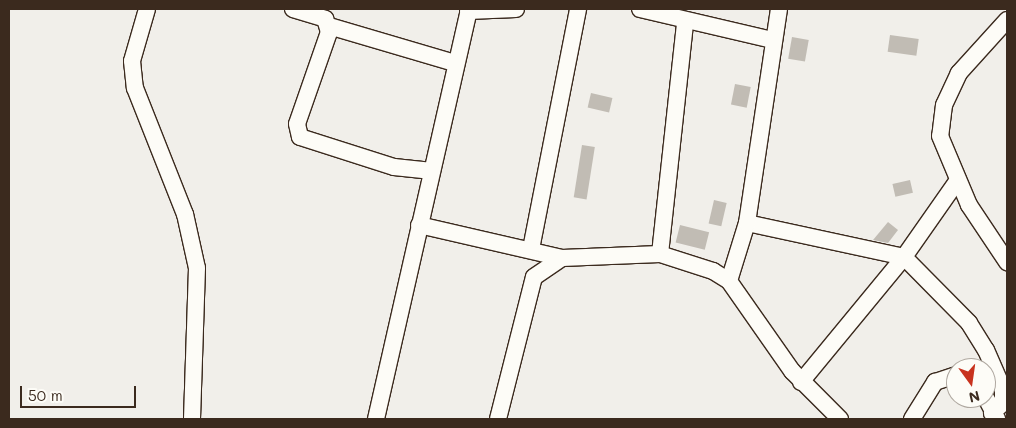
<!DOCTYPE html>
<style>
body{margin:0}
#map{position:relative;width:1016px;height:428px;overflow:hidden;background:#f1efea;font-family:Mali,sans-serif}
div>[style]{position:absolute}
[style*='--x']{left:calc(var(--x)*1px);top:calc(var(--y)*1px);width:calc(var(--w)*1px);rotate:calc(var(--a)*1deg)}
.building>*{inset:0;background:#c1bcb4;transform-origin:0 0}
.roads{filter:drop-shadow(1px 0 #3b2a1e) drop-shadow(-1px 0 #3b2a1e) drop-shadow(0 1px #3b2a1e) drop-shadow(0 -1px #3b2a1e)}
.minor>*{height:16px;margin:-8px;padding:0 8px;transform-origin:8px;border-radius:8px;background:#fdfcf7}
span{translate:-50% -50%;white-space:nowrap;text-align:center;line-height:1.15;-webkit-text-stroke:4px #fdfcf7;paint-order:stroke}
.frame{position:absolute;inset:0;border:10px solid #3b2a1e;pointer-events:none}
.north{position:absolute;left:946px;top:358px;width:50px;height:50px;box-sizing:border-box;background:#fdfcf7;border:1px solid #afa8a0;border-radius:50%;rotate:166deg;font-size:14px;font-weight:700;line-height:20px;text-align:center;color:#3b2a1e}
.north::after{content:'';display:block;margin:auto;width:18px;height:22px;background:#c8321e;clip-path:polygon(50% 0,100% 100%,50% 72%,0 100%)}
.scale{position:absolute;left:20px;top:386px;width:116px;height:22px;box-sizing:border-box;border:2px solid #3b2a1e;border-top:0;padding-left:6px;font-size:15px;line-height:18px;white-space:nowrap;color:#3b2a1e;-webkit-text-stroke:4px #fdfcf7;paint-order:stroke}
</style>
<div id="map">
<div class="building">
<div style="left:890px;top:35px;width:29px;height:17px;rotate:8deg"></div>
<div style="left:792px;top:37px;width:17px;height:22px;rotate:10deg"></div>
<div style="left:735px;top:84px;width:16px;height:21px;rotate:11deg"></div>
<div style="left:591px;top:93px;width:22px;height:15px;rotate:13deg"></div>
<div style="left:582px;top:145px;width:13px;height:53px;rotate:9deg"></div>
<div style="left:910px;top:180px;width:13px;height:18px;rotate:77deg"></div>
<div style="left:714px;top:200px;width:13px;height:24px;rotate:13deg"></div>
<div style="clip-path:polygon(888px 222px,898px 230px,888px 243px,873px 240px)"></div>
<div style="left:680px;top:225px;width:30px;height:18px;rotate:14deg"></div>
</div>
<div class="roads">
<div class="minor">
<div style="--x:147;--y:9;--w:54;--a:106.1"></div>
<div style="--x:132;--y:61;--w:27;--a:84"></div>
<div style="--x:135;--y:88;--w:136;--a:68.4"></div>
<div style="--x:185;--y:214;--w:55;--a:77.5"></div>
<div style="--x:197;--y:268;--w:151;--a:91.9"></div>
<div style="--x:293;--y:9;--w:34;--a:17"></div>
<div style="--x:325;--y:19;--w:14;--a:73"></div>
<div style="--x:329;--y:32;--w:97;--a:109.2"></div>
<div style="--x:297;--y:124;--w:13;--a:77"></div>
<div style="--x:300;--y:137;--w:99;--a:17.7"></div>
<div style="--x:394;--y:167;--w:36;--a:6"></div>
<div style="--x:640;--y:9;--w:136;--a:13.2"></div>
<div style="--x:468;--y:11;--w:48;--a:-2.4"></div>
<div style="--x:1007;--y:20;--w:72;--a:132.2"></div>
<div style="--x:959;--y:73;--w:35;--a:115"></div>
<div style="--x:944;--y:105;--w:31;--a:97"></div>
<div style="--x:940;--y:136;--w:75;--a:67.2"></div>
<div style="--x:969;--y:205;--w:69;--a:56.3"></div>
<div style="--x:329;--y:26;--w:131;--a:16.4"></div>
<div style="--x:747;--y:223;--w:161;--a:12.2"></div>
<div style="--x:904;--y:257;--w:93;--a:45.4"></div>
<div style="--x:969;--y:323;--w:32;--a:58"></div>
<div style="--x:986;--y:350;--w:43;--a:66.4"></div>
<div style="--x:1003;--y:389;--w:14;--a:90"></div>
<div style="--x:1003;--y:403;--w:15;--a:138"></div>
<div style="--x:419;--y:225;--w:147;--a:13"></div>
<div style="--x:531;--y:249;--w:245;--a:-78.9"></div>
<div style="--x:660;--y:254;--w:232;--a:-83.8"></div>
<div style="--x:729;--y:281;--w:61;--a:-72.8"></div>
<div style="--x:747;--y:223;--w:216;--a:-81.5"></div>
<div style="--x:801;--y:382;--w:162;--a:-50.5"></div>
<div style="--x:904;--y:257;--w:94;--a:-55"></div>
<div style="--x:986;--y:398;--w:24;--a:62"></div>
<div style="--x:376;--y:419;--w:420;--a:-77.2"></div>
<div style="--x:498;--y:419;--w:146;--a:-75.8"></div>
<div style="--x:534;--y:277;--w:34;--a:-34"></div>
<div style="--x:562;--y:258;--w:98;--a:-2.3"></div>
<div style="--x:660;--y:254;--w:56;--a:17.8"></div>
<div style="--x:713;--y:271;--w:19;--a:32"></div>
<div style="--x:729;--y:281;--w:110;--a:55"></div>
<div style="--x:792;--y:371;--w:68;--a:45"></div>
<div style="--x:912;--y:419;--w:44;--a:-58.1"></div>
<div style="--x:935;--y:382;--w:22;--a:-18"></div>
</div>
</div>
<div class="frame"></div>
<div class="north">N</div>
<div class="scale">50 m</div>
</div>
